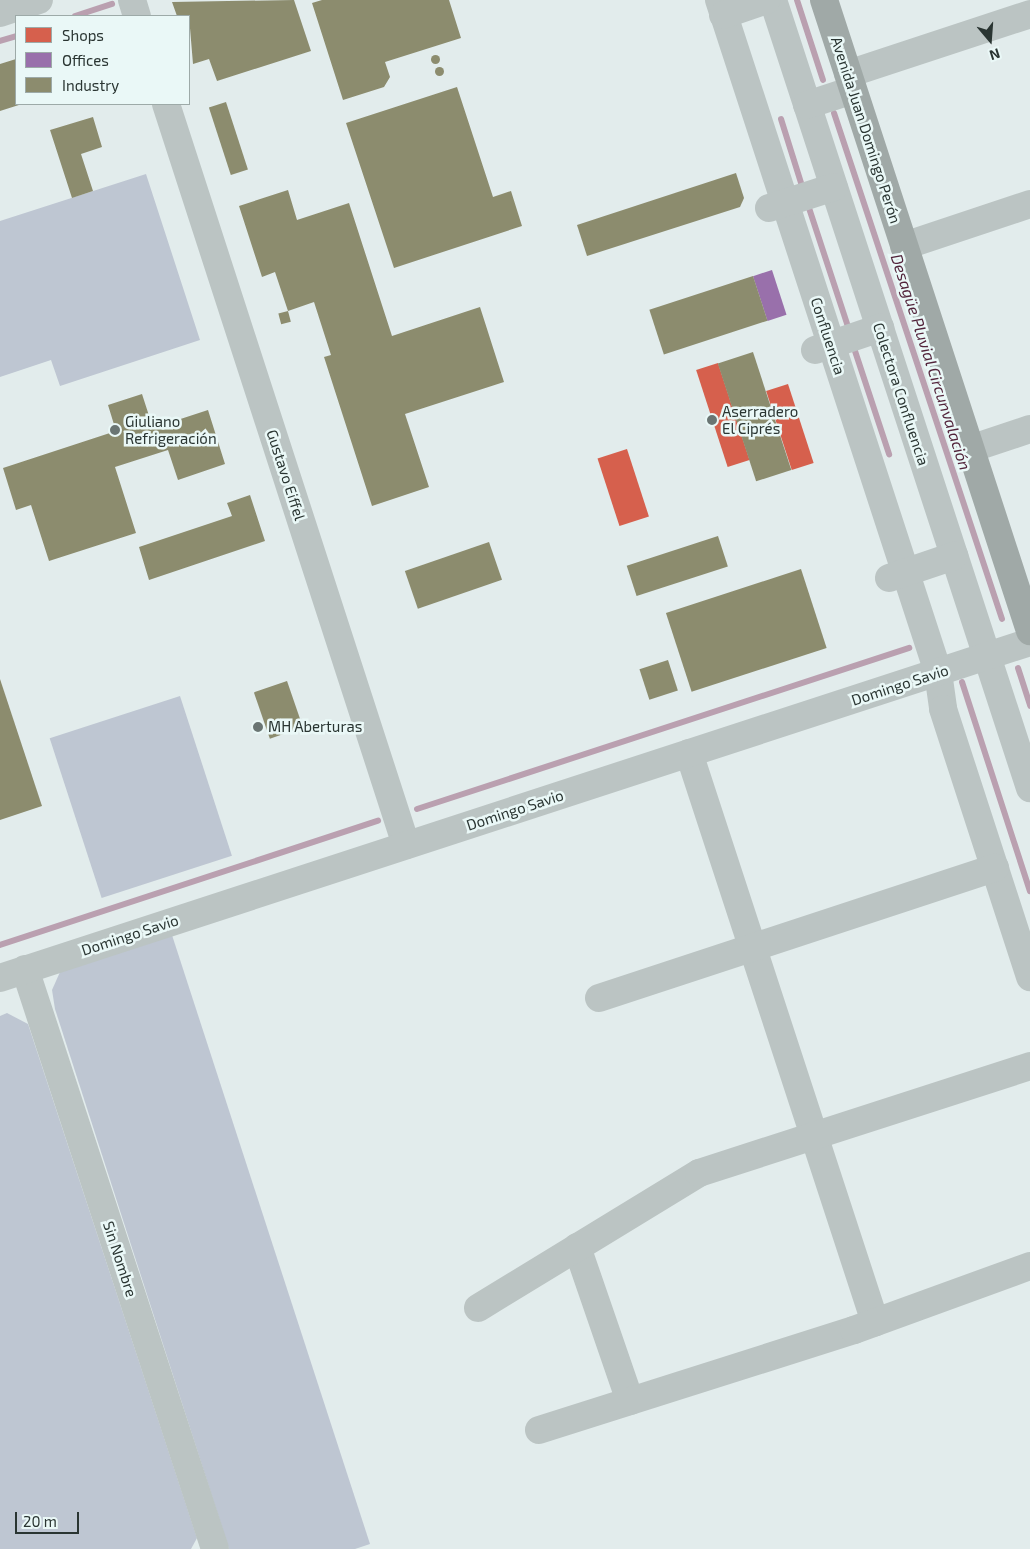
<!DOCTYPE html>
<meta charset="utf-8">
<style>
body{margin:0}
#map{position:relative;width:1030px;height:1549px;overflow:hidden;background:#e2ecec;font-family:"Exo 2",sans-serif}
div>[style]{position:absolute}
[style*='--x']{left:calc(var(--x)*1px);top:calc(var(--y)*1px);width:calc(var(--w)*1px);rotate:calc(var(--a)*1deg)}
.green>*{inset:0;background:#bec6d2;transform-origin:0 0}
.shops>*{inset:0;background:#d6604d;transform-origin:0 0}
.offices>*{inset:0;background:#9970ab;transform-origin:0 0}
.industry>*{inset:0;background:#8c8c6e;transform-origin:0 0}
.round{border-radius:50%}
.stream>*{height:6px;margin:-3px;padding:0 3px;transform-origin:3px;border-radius:3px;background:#baa0b0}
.minor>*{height:28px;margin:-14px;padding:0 14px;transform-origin:14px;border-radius:14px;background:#bbc4c3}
.major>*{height:28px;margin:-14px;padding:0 14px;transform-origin:14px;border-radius:14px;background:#a0a9a7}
.dots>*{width:14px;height:14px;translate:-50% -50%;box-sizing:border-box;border:2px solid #eaf8f7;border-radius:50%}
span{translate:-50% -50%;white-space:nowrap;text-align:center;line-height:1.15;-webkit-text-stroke:5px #eaf8f7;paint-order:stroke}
.street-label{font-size:15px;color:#2a3532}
.poi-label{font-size:15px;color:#2a3532}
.left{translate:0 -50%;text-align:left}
.water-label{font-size:16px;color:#52243b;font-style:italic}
.legend{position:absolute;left:15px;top:15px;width:175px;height:90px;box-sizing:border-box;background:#eaf8f7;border:1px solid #9daaa8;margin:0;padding:6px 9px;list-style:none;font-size:15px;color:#2a3532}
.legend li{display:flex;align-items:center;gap:10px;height:25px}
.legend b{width:25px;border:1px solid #9daaa8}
.north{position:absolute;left:965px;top:15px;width:50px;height:50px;-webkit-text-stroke:4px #eaf8f7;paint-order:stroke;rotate:162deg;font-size:14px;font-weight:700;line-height:20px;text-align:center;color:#2a3532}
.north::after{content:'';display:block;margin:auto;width:18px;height:22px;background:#2a3532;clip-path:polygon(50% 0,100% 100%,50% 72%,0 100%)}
.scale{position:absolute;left:15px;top:1512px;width:64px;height:22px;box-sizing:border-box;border:2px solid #2a3532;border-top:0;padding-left:6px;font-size:15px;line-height:18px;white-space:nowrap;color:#2a3532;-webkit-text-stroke:4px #eaf8f7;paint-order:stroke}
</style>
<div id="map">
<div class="green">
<div style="clip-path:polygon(146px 174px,200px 340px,60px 386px,51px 360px,0 377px,0 221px)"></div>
<div style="left:180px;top:696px;width:168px;height:137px;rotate:72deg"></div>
<div style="clip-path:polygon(171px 932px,370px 1544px,355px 1549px,229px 1549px,55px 1009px,52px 990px,60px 972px)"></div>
<div style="clip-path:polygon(7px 1013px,28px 1024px,197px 1538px,191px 1549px,0 1549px,0 1016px)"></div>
</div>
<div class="shops">
<div style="left:718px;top:363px;width:102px;height:23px;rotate:72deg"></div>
<div style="left:788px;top:384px;width:83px;height:23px;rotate:72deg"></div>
<div style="left:627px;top:449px;width:71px;height:31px;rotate:72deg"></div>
</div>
<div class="offices">
<div style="left:772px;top:270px;width:47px;height:20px;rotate:72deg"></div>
</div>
<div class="industry">
<div style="clip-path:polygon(294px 0,311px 51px,217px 81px,209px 59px,193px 64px,189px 16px,177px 16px,172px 2px)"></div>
<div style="clip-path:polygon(322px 0,449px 0,461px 38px,385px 62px,390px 77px,384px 87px,343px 100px,312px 3px)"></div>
<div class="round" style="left:430.5px;top:54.5px;width:9px;height:9px"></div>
<div style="clip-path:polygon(16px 59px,16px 104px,22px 104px,0 111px,0 64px)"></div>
<div class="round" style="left:434.5px;top:66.5px;width:9px;height:9px"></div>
<div style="clip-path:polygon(457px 87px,493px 197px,511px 191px,522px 226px,394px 268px,346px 123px)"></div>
<div style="left:226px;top:102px;width:71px;height:18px;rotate:72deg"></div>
<div style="clip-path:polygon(93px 117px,102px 147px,81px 154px,93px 191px,72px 198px,50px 130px)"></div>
<div style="clip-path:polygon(736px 173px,744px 198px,740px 207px,587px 256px,577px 225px)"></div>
<div style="clip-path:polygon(288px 190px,297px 220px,349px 203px,392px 336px,480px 307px,504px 382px,405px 414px,429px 487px,372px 506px,324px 357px,331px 355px,314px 302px,288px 311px,275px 272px,262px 277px,239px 206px)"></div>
<div style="left:753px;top:276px;width:47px;height:109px;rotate:72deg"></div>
<div style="left:288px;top:311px;width:11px;height:10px;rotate:75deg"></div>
<div style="left:753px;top:352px;width:124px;height:37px;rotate:72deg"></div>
<div style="clip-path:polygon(142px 394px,153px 428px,208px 410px,225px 464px,178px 480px,168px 450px,115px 467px,136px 533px,49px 561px,31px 505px,16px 510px,3px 468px,116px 431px,108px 405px)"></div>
<div style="clip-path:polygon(250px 495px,265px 541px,149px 580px,139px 547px,232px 516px,227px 503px)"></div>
<div style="left:718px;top:536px;width:32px;height:96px;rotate:72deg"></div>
<div style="left:489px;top:542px;width:40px;height:89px;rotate:71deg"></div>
<div style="left:801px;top:569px;width:83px;height:142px;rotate:72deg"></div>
<div style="left:668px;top:660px;width:32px;height:30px;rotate:72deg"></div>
<div style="clip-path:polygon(0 679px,42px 806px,0 820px)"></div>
<div style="left:287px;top:681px;width:49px;height:35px;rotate:71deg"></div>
</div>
<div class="stream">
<div style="--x:797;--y:0;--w:84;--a:72"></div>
<div style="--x:75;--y:16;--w:39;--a:-18"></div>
<div style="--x:0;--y:41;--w:17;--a:-17"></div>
<div style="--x:834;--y:113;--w:533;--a:71.63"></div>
<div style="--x:781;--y:119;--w:73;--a:72.6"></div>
<div style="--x:809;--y:208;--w:128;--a:71.8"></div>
<div style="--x:854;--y:348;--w:112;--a:71.7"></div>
<div style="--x:1018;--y:668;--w:40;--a:72"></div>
<div style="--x:962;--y:682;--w:220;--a:72"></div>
<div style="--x:417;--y:809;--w:518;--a:-18.12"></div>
<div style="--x:0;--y:945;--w:398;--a:-18.2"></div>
</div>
<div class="minor">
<div style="--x:132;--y:0;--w:17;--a:73"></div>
<div style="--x:719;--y:0;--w:707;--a:71.95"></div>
<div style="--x:938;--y:672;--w:37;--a:82"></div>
<div style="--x:943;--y:709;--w:282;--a:72"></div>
<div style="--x:773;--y:0;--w:829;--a:71.94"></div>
<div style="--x:0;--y:13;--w:41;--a:-18.4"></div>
<div style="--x:723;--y:15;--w:46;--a:-18.8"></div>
<div style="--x:848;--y:74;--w:192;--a:-18.2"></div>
<div style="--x:166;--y:104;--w:779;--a:72.05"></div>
<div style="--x:807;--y:105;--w:48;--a:-18.1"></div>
<div style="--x:769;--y:208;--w:68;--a:-17.9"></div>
<div style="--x:904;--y:246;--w:133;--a:-18.4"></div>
<div style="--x:815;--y:350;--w:69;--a:-18.7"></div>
<div style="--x:970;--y:449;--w:63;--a:-18.4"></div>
<div style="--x:889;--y:578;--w:69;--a:-18.7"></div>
<div style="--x:689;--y:753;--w:599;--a:71.9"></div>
<div style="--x:25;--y:969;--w:610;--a:71.86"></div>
<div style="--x:0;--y:978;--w:1083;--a:-18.07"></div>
<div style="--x:599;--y:998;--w:417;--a:-18.2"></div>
<div style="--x:577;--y:1247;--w:163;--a:71"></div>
<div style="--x:478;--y:1308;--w:259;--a:-31.4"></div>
<div style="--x:699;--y:1173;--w:348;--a:-17.9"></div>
<div style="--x:539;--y:1430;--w:330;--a:-17.6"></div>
<div style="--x:854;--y:1330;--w:187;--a:-20"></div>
</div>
<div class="major">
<div style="--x:824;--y:0;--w:664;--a:71.92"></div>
</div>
<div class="dots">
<div style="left:712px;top:420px;background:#6a7573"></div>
<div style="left:115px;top:430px;background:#6a7573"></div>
<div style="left:258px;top:727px;background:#6a7573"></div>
</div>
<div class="street-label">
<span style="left:866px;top:130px;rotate:72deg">Avenida Juan Domingo Perón</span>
<span style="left:828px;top:336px;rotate:72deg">Confluencia</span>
<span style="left:901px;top:394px;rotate:72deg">Colectora Confluencia</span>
<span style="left:286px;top:475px;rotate:72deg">Gustavo Eiffel</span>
<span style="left:900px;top:685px;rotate:-18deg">Domingo Savio</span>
<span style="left:515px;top:810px;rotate:-18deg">Domingo Savio</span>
<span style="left:130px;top:935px;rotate:-18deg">Domingo Savio</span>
<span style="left:120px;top:1259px;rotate:72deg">Sin Nombre</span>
</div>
<div class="poi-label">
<span class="left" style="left:722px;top:420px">Aserradero<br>El Ciprés</span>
<span class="left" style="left:125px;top:430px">Giuliano<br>Refrigeración</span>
<span class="left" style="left:268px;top:727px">MH Aberturas</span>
</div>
<div class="water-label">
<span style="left:931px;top:362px;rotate:72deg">Desagüe Pluvial Circunvalación</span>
</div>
<ul class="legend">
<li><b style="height:14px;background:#d6604d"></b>Shops</li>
<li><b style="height:14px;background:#9970ab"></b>Offices</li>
<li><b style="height:14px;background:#8c8c6e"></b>Industry</li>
</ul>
<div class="north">N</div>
<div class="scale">20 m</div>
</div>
